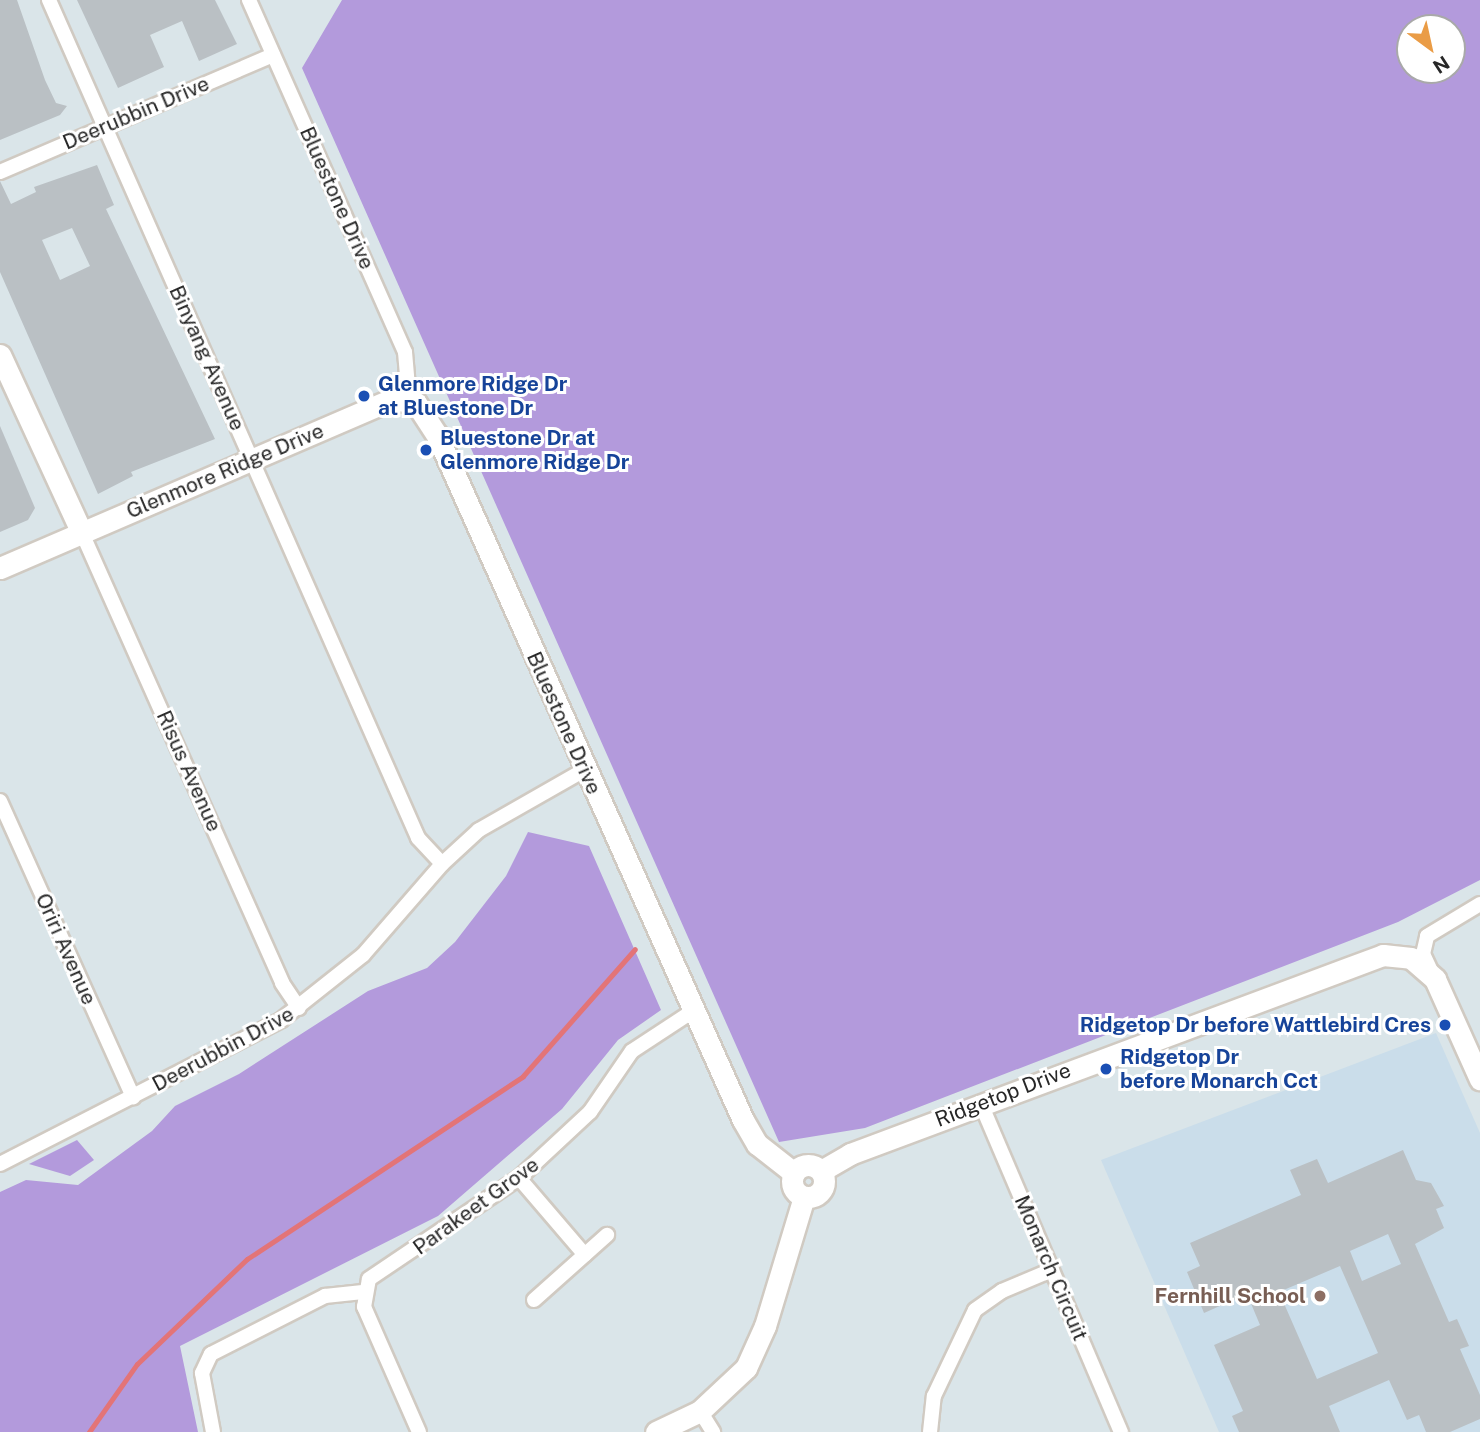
<!DOCTYPE html>
<style>
body{margin:0}
#map{position:relative;width:1480px;height:1432px;overflow:hidden;background:#dae5e9;font-family:"Public Sans",sans-serif}
div>[style]{position:absolute}
[style*='--x']{left:calc(var(--x)*1px);top:calc(var(--y)*1px);width:calc(var(--w)*1px);rotate:calc(var(--a)*1deg)}
.education>*{inset:0;background:#caddea}
.green>*{inset:0;background:#b39adc}
.stream>*{height:5px;margin:-2.5px;padding:0 2.5px;transform-origin:2.5px;border-radius:2.5px;background:#e37477}
.building>*{inset:0;background:#bac0c4}
.roads{filter:drop-shadow(2px 0 #d0cac2) drop-shadow(-2px 0 #d0cac2) drop-shadow(0 2px #d0cac2) drop-shadow(0 -2px #d0cac2)}
.street>*{height:14px;margin:-7px;padding:0 7px;transform-origin:7px;border-radius:7px;background:#fff}
.secondary>*{height:21px;margin:-10.5px;padding:0 10.5px;transform-origin:10.5px;border-radius:10.5px;background:#fff}
.secondary>.ring{margin:-10.5px;padding:0;box-sizing:content-box;background:none;border:21px solid #fff;border-radius:50%}
.dots>*{width:19px;height:19px;translate:-50% -50%;box-sizing:border-box;border:4px solid #fff;border-radius:50%}
span{translate:-50% -50%;white-space:nowrap;text-align:center;line-height:1.15;-webkit-text-stroke:6px #fff;paint-order:stroke}
.street-label{font-size:21px;color:#272727}
.transit-label{font-size:21px;color:#164399;font-weight:700}
.left{translate:0 -50%;text-align:left}
.right{translate:-100% -50%;text-align:right}
.education-label{font-size:21px;color:#785e54;font-weight:700}
.north{position:absolute;left:1396px;top:14px;width:70px;height:70px;box-sizing:border-box;background:#fff;border:2px solid #a9a9a9;border-radius:50%;rotate:147deg;font-size:19px;font-weight:700;line-height:28px;text-align:center;color:#272727}
.north::after{content:'';display:block;margin:auto;width:24px;height:32px;background:#ea9c46;clip-path:polygon(50% 0,100% 100%,50% 72%,0 100%)}
</style>
<div id="map">
<div class="education">
<div style="clip-path:polygon(1436px 1033px,1480px 1133px,1480px 1432px,1219px 1432px,1101px 1160px)"></div>
</div>
<div class="green">
<div style="clip-path:polygon(evenodd,342px 0,1480px 0,1480px 880px,1398px 922px,865px 1128px,779px 1142px,302px 68px,342px 0,1410px 28px,1452px 28px,1452px 70px,1410px 70px,1410px 28px)"></div>
<div style="clip-path:polygon(528px 832px,589px 846px,661px 1010px,618px 1040px,562px 1109px,438px 1216px,180px 1346px,198px 1432px,0 1432px,0 1192px,26px 1180px,78px 1185px,152px 1131px,175px 1106px,239px 1074px,368px 991px,427px 968px,455px 942px,506px 876px)"></div>
<div style="clip-path:polygon(77px 1140px,94px 1160px,70px 1176px,29px 1164px)"></div>
</div>
<div class="stream">
<div style="--x:89;--y:1432;--w:83;--a:-54.8"></div>
<div style="--x:137;--y:1364;--w:152;--a:-43.7"></div>
<div style="--x:247;--y:1259;--w:331;--a:-33.5"></div>
<div style="--x:523;--y:1076;--w:169;--a:-48.6"></div>
</div>
<div class="building">
<div style="clip-path:polygon(0 0,17px 0,45px 80px,56px 103px,67px 106px,60px 115px,0 140px)"></div>
<div style="clip-path:polygon(77px 0,215px 0,237px 44px,199px 61px,182px 21px,150px 35px,164px 67px,118px 88px)"></div>
<div style="clip-path:polygon(evenodd,97px 165px,114px 205px,106px 209px,215px 439px,131px 472px,133px 476px,98px 494px,0 272px,0 181px,11px 204px,36px 192px,34px 187px,97px 165px,72px 228px,90px 266px,60px 280px,42px 240px,72px 228px)"></div>
<div style="clip-path:polygon(0 426px,35px 508px,28px 520px,0 532px)"></div>
<div style="clip-path:polygon(evenodd,1403px 1150px,1416px 1180px,1431px 1183px,1444px 1206px,1436px 1209px,1444px 1228px,1415px 1244px,1449px 1322px,1457px 1319px,1469px 1346px,1460px 1349px,1480px 1395px,1480px 1419px,1450px 1432px,1426px 1432px,1419px 1415px,1407px 1420px,1389px 1380px,1329px 1406px,1340px 1432px,1239px 1432px,1232px 1416px,1243px 1411px,1214px 1345px,1260px 1325px,1247px 1294px,1204px 1313px,1187px 1272px,1200px 1266px,1190px 1243px,1301px 1195px,1290px 1170px,1317px 1159px,1328px 1183px,1403px 1150px,1388px 1234px,1401px 1264px,1362px 1281px,1350px 1251px,1388px 1234px,1403px 1150px,1340px 1266px,1378px 1353px,1317px 1379px,1279px 1292px,1340px 1266px)"></div>
</div>
<div class="roads">
<div class="street">
<div style="--x:49;--y:0;--w:916;--a:66.23"></div>
<div style="--x:418;--y:838;--w:35;--a:47"></div>
<div style="--x:249;--y:0;--w:385;--a:66.1"></div>
<div style="--x:405;--y:352;--w:47;--a:85.1"></div>
<div style="--x:0;--y:172;--w:297;--a:-23.2"></div>
<div style="--x:82;--y:533;--w:492;--a:66"></div>
<div style="--x:282;--y:983;--w:30;--a:56"></div>
<div style="--x:0;--y:801;--w:325;--a:65.8"></div>
<div style="--x:1431;--y:971;--w:19;--a:-115"></div>
<div style="--x:1423;--y:954;--w:18;--a:-77"></div>
<div style="--x:1427;--y:936;--w:62;--a:-31.1"></div>
<div style="--x:981;--y:1104;--w:357;--a:66.9"></div>
<div style="--x:0;--y:1164;--w:316;--a:-27.1"></div>
<div style="--x:281;--y:1020;--w:105;--a:-38.4"></div>
<div style="--x:363;--y:955;--w:121;--a:-49"></div>
<div style="--x:442;--y:864;--w:50;--a:-42.6"></div>
<div style="--x:479;--y:830;--w:121;--a:-29.7"></div>
<div style="--x:519;--y:1178;--w:101;--a:49.4"></div>
<div style="--x:534;--y:1300;--w:98;--a:-41.7"></div>
<div style="--x:700;--y:1411;--w:25;--a:58"></div>
<div style="--x:213;--y:1432;--w:60;--a:-100.6"></div>
<div style="--x:202;--y:1373;--w:21;--a:-65"></div>
<div style="--x:211;--y:1354;--w:128;--a:-27"></div>
<div style="--x:325;--y:1296;--w:38;--a:-6"></div>
<div style="--x:419;--y:1432;--w:137;--a:-113.7"></div>
<div style="--x:364;--y:1307;--w:28;--a:-80"></div>
<div style="--x:369;--y:1279;--w:181;--a:-34"></div>
<div style="--x:519;--y:1178;--w:97;--a:-42.9"></div>
<div style="--x:590;--y:1112;--w:74;--a:-55.5"></div>
<div style="--x:632;--y:1051;--w:73;--a:-33.3"></div>
<div style="--x:930;--y:1432;--w:36;--a:-84"></div>
<div style="--x:934;--y:1396;--w:95;--a:-64.5"></div>
<div style="--x:975;--y:1310;--w:33;--a:-35"></div>
<div style="--x:1002;--y:1291;--w:54;--a:-22.8"></div>
</div>
<div class="secondary">
<div style="--x:0;--y:355;--w:196;--a:65.3"></div>
<div style="--x:0;--y:568;--w:427;--a:-23.3"></div>
<div style="--x:392;--y:399;--w:24;--a:9"></div>
<div style="--x:416;--y:403;--w:38;--a:57"></div>
<div style="--x:437;--y:435;--w:750;--a:65.93"></div>
<div style="--x:743;--y:1120;--w:28;--a:60"></div>
<div style="--x:757;--y:1144;--w:47;--a:38.1"></div>
<div class="ring" style="left:792px;top:1165px;width:11px;height:11px"></div>
<div style="--x:821;--y:1171;--w:34;--a:-30"></div>
<div style="--x:850;--y:1154;--w:569;--a:-20.47"></div>
<div style="--x:1383;--y:955;--w:28;--a:6"></div>
<div style="--x:1411;--y:958;--w:32;--a:41"></div>
<div style="--x:1435;--y:979;--w:110;--a:65.8"></div>
<div style="--x:656;--y:1432;--w:49;--a:-25.5"></div>
<div style="--x:700;--y:1411;--w:63;--a:-43.1"></div>
<div style="--x:746;--y:1368;--w:46;--a:-65.7"></div>
<div style="--x:765;--y:1326;--w:135;--a:-73.2"></div>
</div>
</div>
<div class="dots">
<div style="left:364px;top:396px;background:#1a4fb4"></div>
<div style="left:426px;top:450px;background:#1a4fb4"></div>
<div style="left:1445px;top:1025px;background:#1a4fb4"></div>
<div style="left:1106px;top:1069px;background:#1a4fb4"></div>
<div style="left:1320px;top:1296px;background:#8d6e63"></div>
</div>
<div class="street-label">
<span style="left:136px;top:113px;rotate:-23deg">Deerubbin Drive</span>
<span style="left:337px;top:198px;rotate:66deg">Bluestone Drive</span>
<span style="left:207px;top:358px;rotate:66deg">Binyang Avenue</span>
<span style="left:225px;top:471px;rotate:-23deg">Glenmore Ridge Drive</span>
<span style="left:564px;top:723px;rotate:66deg">Bluestone Drive</span>
<span style="left:189px;top:771px;rotate:66deg">Risus Avenue</span>
<span style="left:66px;top:949px;rotate:66deg">Oriri Avenue</span>
<span style="left:223px;top:1049px;rotate:-28deg">Deerubbin Drive</span>
<span style="left:1003px;top:1095px;rotate:-21deg">Ridgetop Drive</span>
<span style="left:476px;top:1206px;rotate:-36deg">Parakeet Grove</span>
<span style="left:1051px;top:1268px;rotate:67deg">Monarch Circuit</span>
</div>
<div class="transit-label">
<span class="left" style="left:378px;top:396px">Glenmore Ridge Dr<br>at Bluestone Dr</span>
<span class="left" style="left:440px;top:450px">Bluestone Dr at<br>Glenmore Ridge Dr</span>
<span class="right" style="left:1431px;top:1025px">Ridgetop Dr before Wattlebird Cres</span>
<span class="left" style="left:1120px;top:1069px">Ridgetop Dr<br>before Monarch Cct</span>
</div>
<div class="education-label">
<span class="right" style="left:1306px;top:1296px">Fernhill School</span>
</div>
<div class="north">N</div>
</div>
